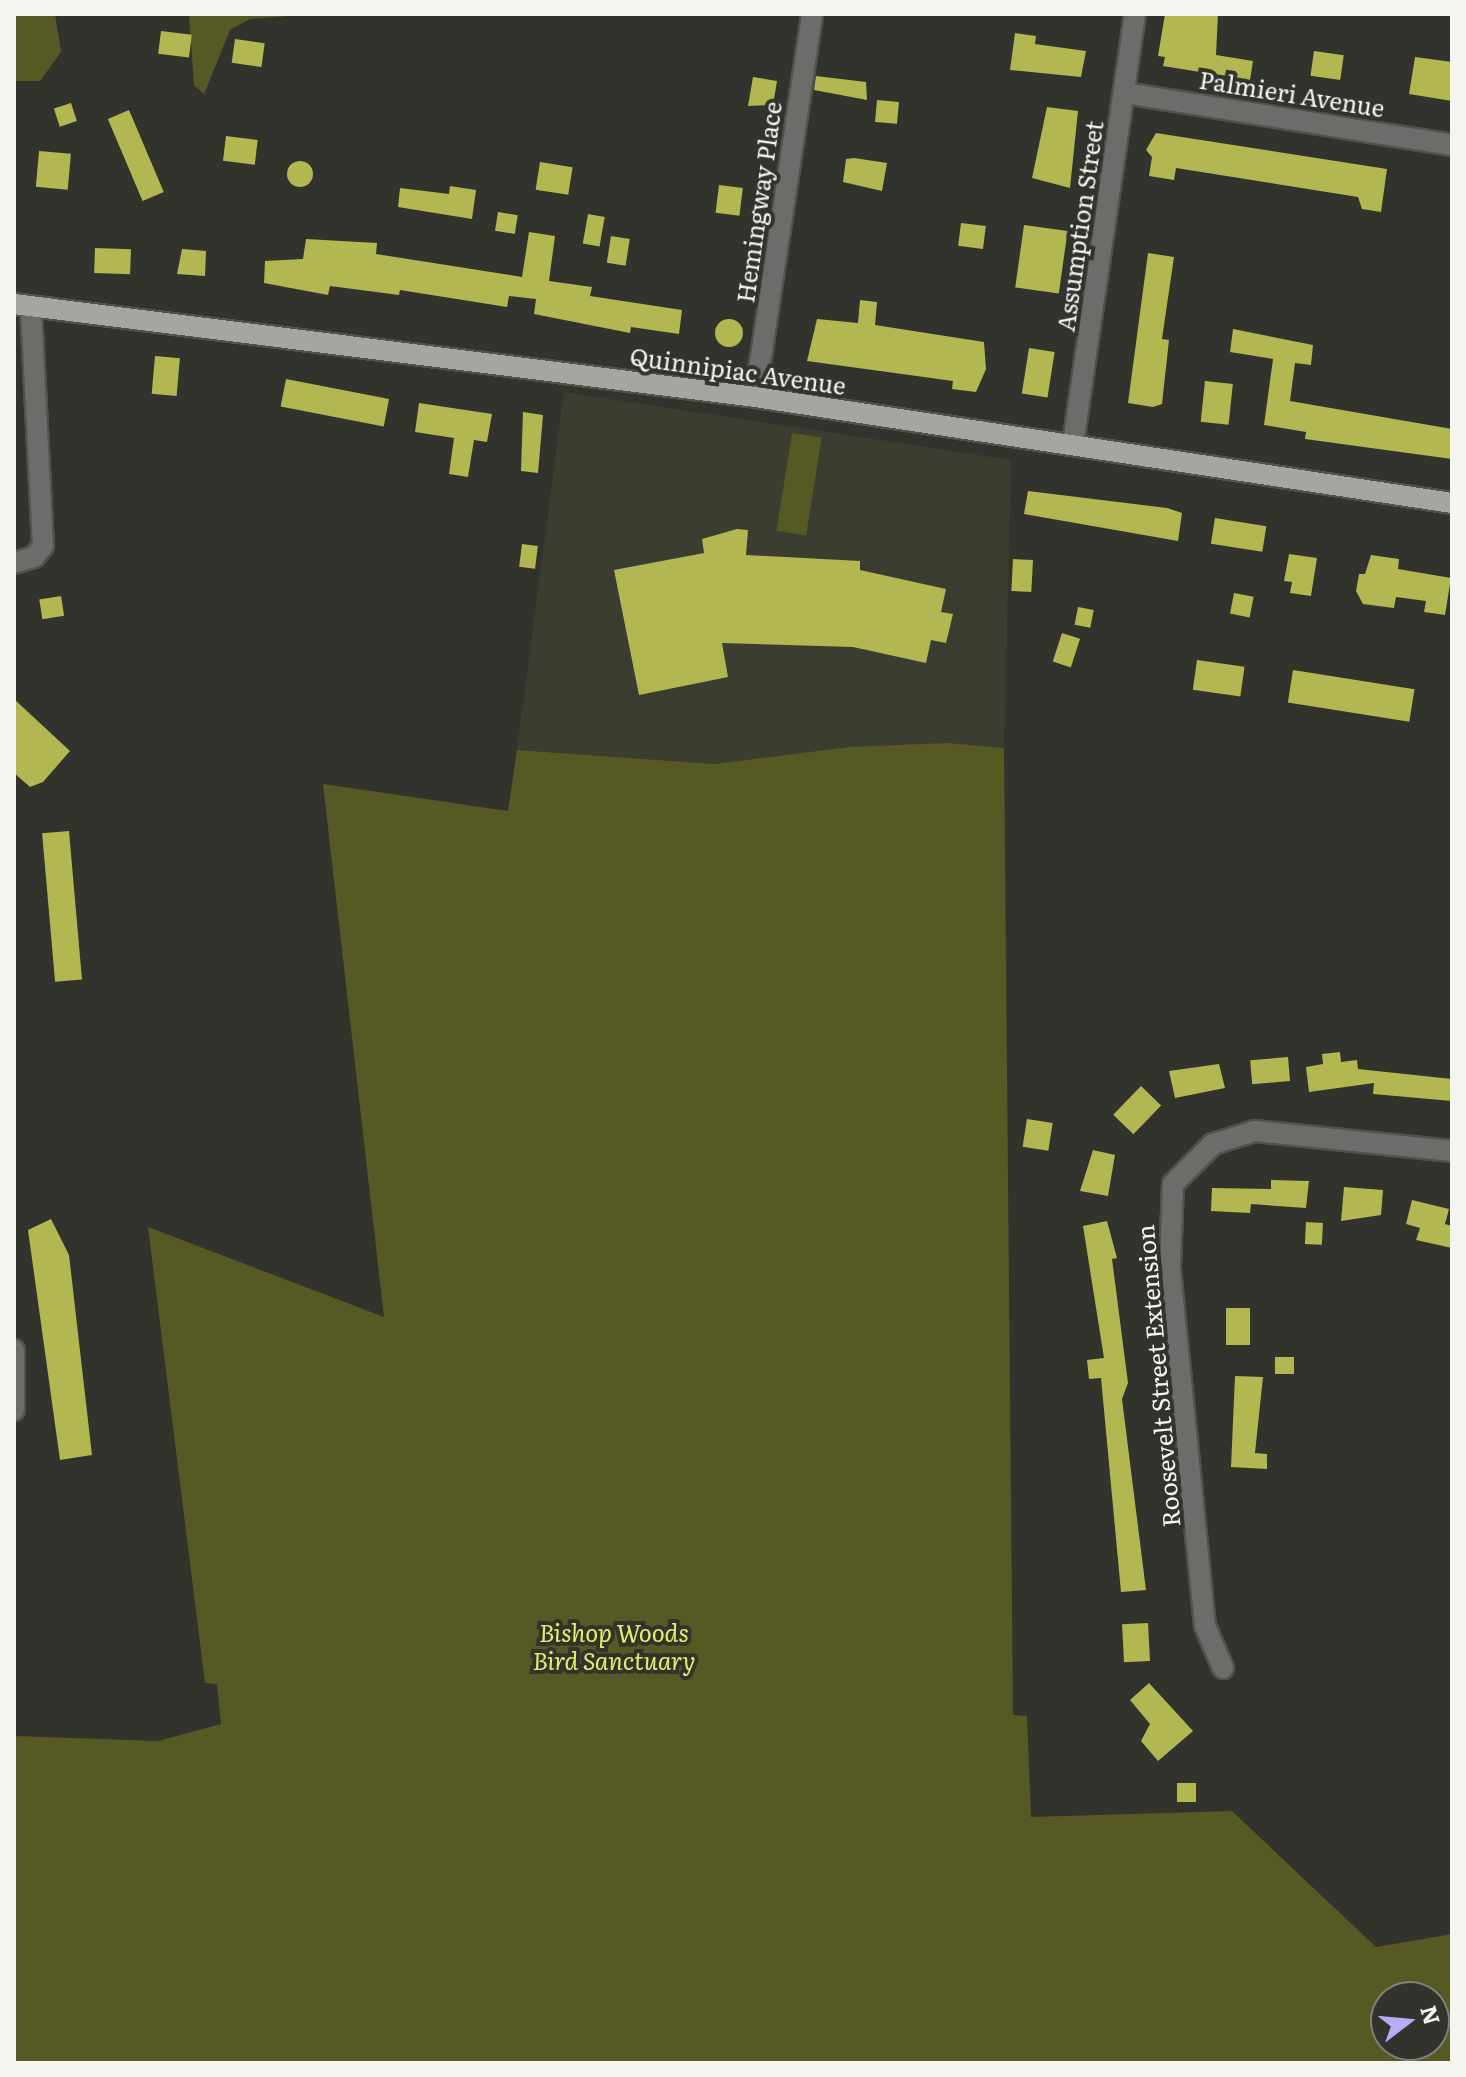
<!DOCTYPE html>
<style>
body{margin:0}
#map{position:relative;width:1466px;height:2077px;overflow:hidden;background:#32332d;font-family:Literata,serif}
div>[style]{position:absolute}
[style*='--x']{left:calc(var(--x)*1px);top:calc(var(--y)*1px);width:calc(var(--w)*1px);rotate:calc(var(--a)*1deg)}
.built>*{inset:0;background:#3c3d31}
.green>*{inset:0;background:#565923;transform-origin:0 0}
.building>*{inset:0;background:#b2b752;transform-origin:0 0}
.round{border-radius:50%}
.roads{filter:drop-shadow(2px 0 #51524c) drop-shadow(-2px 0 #51524c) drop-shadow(0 2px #51524c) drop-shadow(0 -2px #51524c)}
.minor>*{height:20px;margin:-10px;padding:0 10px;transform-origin:10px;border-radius:10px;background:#6c6d6a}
.major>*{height:20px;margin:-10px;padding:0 10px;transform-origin:10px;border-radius:10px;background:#a5a6a0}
span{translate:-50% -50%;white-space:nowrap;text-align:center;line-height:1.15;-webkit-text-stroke:8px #32332d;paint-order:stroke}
.street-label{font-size:24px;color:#f4f4f0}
.park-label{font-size:24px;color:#e6ec67;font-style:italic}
.frame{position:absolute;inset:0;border:16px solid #f4f4f0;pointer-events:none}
.north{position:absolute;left:1370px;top:1981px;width:80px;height:80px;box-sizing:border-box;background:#32332d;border:2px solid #80807b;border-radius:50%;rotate:74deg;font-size:22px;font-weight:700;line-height:32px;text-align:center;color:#f4f4f0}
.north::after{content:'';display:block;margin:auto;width:28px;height:36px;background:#b8abf7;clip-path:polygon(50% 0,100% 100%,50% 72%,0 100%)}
</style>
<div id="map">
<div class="built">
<div style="clip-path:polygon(564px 392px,1011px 460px,1004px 748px,849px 747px,714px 764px,517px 750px)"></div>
</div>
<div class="green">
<div style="clip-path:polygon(14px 14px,55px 14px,61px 52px,40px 81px,14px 81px)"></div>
<div style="clip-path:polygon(189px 14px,315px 14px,250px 19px,230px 30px,204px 94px,194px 85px)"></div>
<div style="left:792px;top:433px;width:30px;height:99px;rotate:9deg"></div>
<div style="clip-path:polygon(evenodd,947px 743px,1004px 748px,1013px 1715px,1027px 1716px,1031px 1817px,1232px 1811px,1376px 1947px,1452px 1934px,1452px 2063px,14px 2063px,14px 1736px,158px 1741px,221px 1724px,217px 1684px,205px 1683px,148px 1227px,384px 1317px,323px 784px,508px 811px,517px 750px,714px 764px,849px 747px,947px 743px,1386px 1997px,1434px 1997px,1434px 2045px,1386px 2045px,1386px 1997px)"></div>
</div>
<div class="building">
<div style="clip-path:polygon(1165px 14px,1218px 14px,1216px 55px,1253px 61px,1250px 80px,1163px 66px,1165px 57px,1158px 56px)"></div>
<div style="left:161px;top:31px;width:31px;height:23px;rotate:7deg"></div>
<div style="clip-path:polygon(1015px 33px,1036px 36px,1035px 44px,1086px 51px,1081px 77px,1010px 70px)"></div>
<div style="left:235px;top:39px;width:30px;height:24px;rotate:8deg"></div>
<div style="left:1314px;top:51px;width:30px;height:25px;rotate:8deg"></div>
<div style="clip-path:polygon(1415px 57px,1452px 62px,1452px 101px,1409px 94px)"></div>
<div style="clip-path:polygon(816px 76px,866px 82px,867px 100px,814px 90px)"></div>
<div style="clip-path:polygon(753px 77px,777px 81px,773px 105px,748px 106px)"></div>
<div style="left:877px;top:100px;width:22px;height:22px;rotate:5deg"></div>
<div style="left:71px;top:103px;width:19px;height:18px;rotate:72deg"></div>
<div style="clip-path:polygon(1047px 107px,1078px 111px,1070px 188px,1032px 178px)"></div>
<div style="left:129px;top:110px;width:89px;height:23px;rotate:67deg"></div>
<div style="clip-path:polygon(1156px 133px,1387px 169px,1381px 212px,1362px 209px,1358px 197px,1176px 168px,1174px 180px,1149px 176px,1152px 157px,1146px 150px)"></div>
<div style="left:226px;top:136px;width:32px;height:25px;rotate:7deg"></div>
<div style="left:39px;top:151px;width:32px;height:36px;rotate:5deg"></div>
<div style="clip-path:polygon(854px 158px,887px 163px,882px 191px,843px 182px,846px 159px)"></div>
<div class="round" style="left:287px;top:161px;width:26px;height:26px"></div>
<div style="left:540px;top:162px;width:33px;height:28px;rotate:9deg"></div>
<div style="left:719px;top:185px;width:24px;height:28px;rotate:7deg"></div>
<div style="clip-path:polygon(450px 186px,476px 190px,472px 219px,398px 207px,400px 188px,449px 194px)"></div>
<div style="left:498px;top:212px;width:20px;height:19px;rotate:9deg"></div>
<div style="left:588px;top:214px;width:17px;height:30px;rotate:10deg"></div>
<div style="left:961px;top:223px;width:25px;height:23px;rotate:7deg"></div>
<div style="left:1024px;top:225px;width:44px;height:63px;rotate:8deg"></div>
<div style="clip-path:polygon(529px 232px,555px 236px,549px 281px,592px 287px,590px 296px,682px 310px,679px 334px,631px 327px,630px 333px,534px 314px,536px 299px,509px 296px,507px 307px,400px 290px,399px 295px,330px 286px,328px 295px,264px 283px,265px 261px,303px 259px,306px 239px,377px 243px,376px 254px,522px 277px)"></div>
<div style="left:611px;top:236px;width:19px;height:27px;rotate:9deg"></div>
<div style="left:95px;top:248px;width:36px;height:25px;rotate:2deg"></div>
<div style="clip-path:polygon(182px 249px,206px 251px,205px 276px,177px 274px)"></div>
<div style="clip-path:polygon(1148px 253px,1174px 257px,1162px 339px,1169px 340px,1162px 404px,1153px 407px,1128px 403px)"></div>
<div style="clip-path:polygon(860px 300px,877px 302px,875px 325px,984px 342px,986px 369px,976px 392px,952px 389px,953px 381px,807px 361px,817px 319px,858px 323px)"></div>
<div class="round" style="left:715px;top:319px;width:28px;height:28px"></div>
<div style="clip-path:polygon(1233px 329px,1313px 345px,1311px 365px,1295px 363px,1290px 401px,1452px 429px,1452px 459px,1305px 439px,1306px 432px,1264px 425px,1273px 359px,1230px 352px)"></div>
<div style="left:1029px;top:348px;width:26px;height:46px;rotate:9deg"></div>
<div style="left:155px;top:356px;width:25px;height:38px;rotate:5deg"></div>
<div style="left:286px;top:379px;width:105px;height:28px;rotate:11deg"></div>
<div style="left:1205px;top:381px;width:28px;height:41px;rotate:6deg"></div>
<div style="clip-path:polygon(419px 403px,492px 414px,487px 442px,474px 440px,468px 477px,449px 474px,454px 438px,415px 432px)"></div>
<div style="clip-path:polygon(523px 412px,543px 415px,538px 473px,521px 471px)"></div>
<div style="clip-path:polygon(1028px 491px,1167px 508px,1182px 513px,1178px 541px,1024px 514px)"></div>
<div style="left:1215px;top:518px;width:52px;height:26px;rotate:9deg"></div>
<div style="clip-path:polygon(737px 529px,748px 530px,746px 555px,860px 561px,860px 570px,946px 589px,941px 612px,953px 614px,946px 643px,931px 640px,926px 663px,853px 647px,722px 643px,728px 677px,639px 695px,614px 570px,704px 553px,702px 539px)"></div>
<div style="left:522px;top:544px;width:16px;height:23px;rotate:7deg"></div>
<div style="clip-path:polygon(1289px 554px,1317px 558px,1311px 596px,1290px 593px,1292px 582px,1284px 581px)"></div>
<div style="clip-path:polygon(1371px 555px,1399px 559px,1398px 569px,1451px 578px,1445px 615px,1424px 612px,1426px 601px,1396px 597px,1394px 608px,1363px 604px,1356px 591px,1359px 574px,1365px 574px)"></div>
<div style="left:1013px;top:559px;width:20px;height:32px;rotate:3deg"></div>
<div style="left:1234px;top:593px;width:20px;height:21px;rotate:11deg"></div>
<div style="left:61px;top:596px;width:20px;height:22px;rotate:81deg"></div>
<div style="left:1078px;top:607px;width:16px;height:18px;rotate:11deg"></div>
<div style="left:1062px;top:633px;width:19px;height:30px;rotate:18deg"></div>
<div style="left:1197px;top:660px;width:48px;height:30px;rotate:8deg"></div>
<div style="left:1293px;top:670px;width:123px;height:33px;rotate:9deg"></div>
<div style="clip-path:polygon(14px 699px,70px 751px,43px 782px,30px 787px,14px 773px)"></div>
<div style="left:69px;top:831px;width:149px;height:27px;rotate:85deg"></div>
<div style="clip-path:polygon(1340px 1052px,1341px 1062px,1357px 1060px,1358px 1069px,1452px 1079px,1452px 1101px,1373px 1094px,1374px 1083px,1309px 1092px,1306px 1067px,1323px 1064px,1322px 1054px)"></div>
<div style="left:1288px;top:1057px;width:24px;height:38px;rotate:85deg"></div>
<div style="clip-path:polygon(1219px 1064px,1225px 1088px,1175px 1098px,1169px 1071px)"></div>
<div style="left:1141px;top:1086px;width:28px;height:40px;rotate:44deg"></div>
<div style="left:1027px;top:1119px;width:26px;height:28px;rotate:9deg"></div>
<div style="clip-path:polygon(1093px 1150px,1115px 1155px,1108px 1196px,1080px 1191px)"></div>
<div style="clip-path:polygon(1271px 1180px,1309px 1181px,1306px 1208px,1251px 1204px,1250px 1213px,1211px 1211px,1212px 1188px,1271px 1189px)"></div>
<div style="clip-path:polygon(1344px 1187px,1383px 1190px,1381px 1215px,1341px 1221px)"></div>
<div style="clip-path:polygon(1412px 1200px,1449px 1209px,1445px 1224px,1452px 1226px,1452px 1248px,1416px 1240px,1420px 1228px,1406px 1224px)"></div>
<div style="clip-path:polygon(51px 1219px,69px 1255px,92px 1455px,60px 1460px,28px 1230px)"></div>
<div style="clip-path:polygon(1107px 1221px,1117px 1258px,1112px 1259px,1128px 1383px,1122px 1399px,1146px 1590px,1121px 1592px,1101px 1378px,1089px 1379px,1087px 1360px,1104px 1358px,1083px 1226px)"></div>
<div style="left:1306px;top:1222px;width:17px;height:22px;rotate:3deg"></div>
<div style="left:1226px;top:1308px;width:24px;height:37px"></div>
<div style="left:1275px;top:1357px;width:19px;height:17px"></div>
<div style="clip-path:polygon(1235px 1376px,1263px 1377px,1255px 1453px,1267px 1454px,1267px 1469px,1231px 1467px)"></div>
<div style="left:1148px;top:1623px;width:38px;height:26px;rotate:87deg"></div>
<div style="clip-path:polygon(1149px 1683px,1193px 1731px,1158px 1761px,1141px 1741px,1150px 1724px,1130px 1700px)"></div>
<div style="left:1177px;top:1783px;width:19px;height:19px"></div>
</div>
<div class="roads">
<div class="minor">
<div style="--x:1124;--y:93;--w:332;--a:9"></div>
<div style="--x:755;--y:397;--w:387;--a:-81.5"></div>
<div style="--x:1073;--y:444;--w:434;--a:-81.8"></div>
<div style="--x:14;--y:563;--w:21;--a:-17"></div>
<div style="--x:34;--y:557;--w:14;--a:-51"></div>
<div style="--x:43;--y:546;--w:240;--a:-92.9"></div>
<div style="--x:14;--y:1350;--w:60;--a:90"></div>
<div style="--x:1223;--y:1668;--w:46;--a:-113.2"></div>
<div style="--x:1205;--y:1626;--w:362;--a:-95.6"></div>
<div style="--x:1170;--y:1266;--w:82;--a:-87.9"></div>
<div style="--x:1173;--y:1184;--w:57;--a:-45"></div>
<div style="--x:1213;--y:1144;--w:44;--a:-17.2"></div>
<div style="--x:1255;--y:1131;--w:198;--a:5.8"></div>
</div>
<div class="major">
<div style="--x:14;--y:304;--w:747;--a:7.15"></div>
<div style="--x:755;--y:397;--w:705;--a:8.65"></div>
</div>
</div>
<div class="street-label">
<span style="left:1292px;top:93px;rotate:9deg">Palmieri Avenue</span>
<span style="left:758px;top:202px;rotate:-82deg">Hemingway Place</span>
<span style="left:1079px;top:226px;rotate:-82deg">Assumption Street</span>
<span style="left:738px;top:370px;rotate:8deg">Quinnipiac Avenue</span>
<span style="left:1157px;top:1376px;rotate:-95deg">Roosevelt Street Extension</span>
</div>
<div class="park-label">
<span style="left:614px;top:1646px">Bishop Woods<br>Bird Sanctuary</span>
</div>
<div class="frame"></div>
<div class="north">N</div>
</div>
